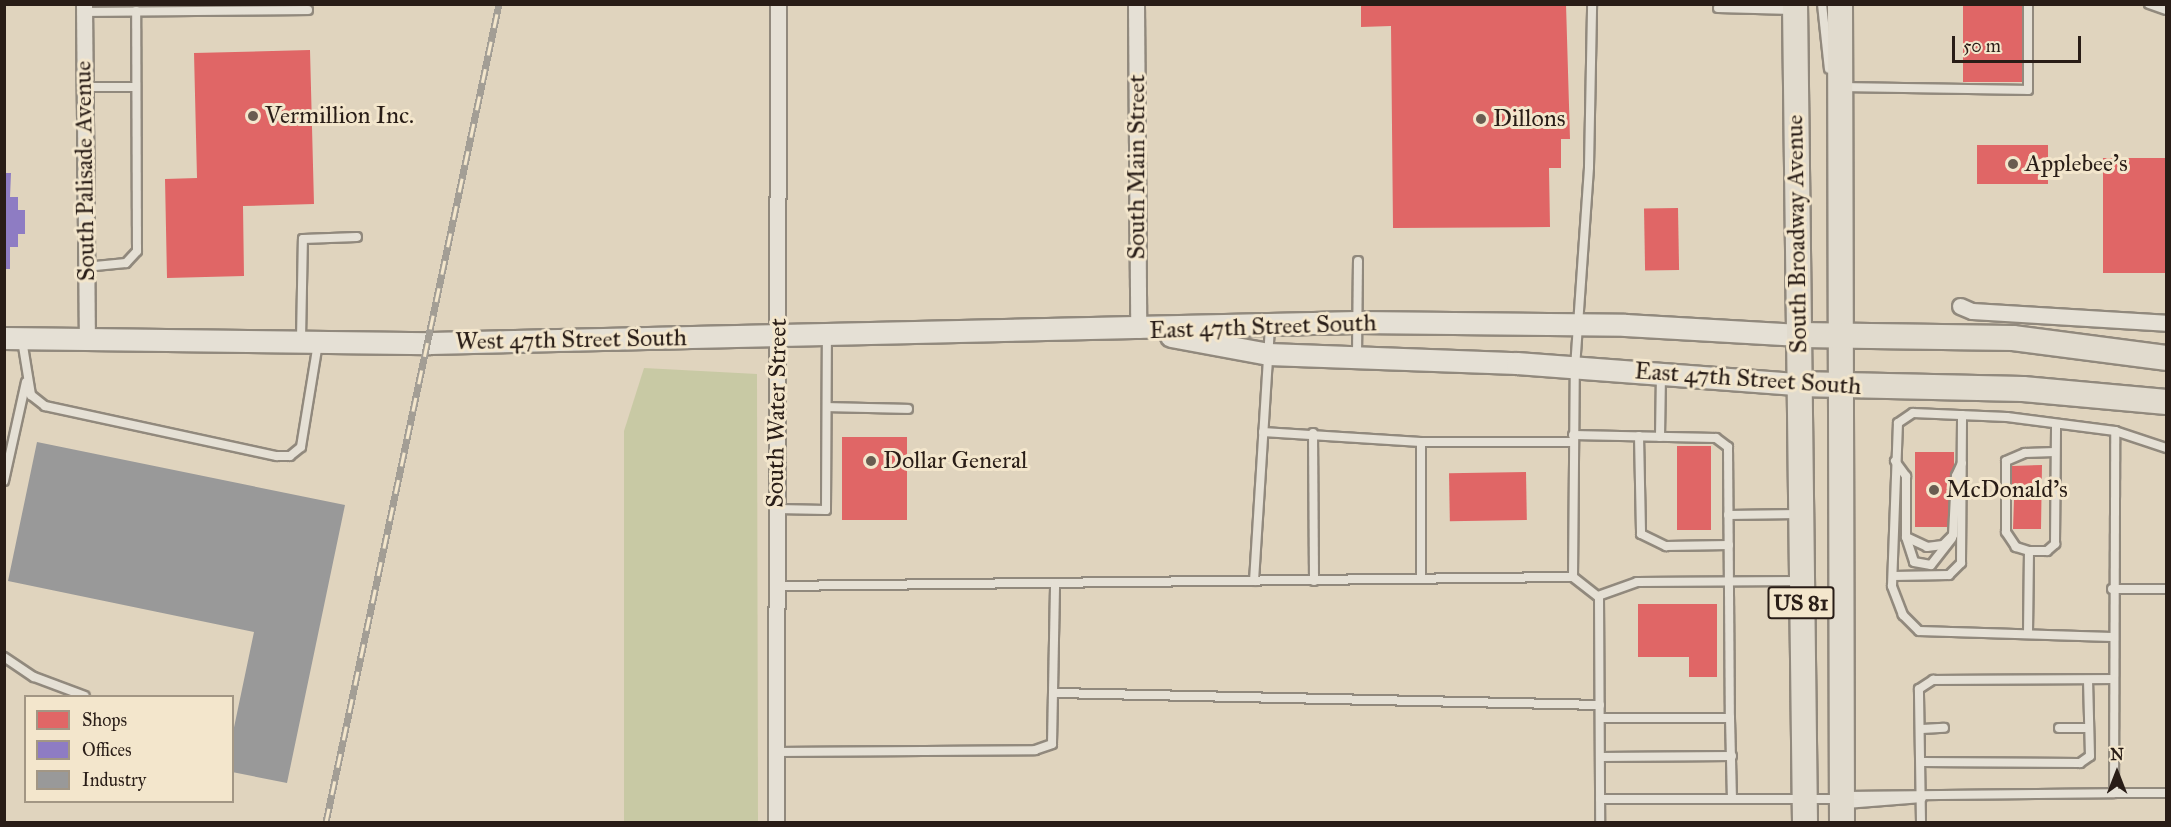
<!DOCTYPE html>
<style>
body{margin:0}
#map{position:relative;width:2171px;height:827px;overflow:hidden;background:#e0d4be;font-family:"IM FELL Great Primer",serif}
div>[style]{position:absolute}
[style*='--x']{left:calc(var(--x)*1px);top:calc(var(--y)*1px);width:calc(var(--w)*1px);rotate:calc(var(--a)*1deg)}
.green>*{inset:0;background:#c8c9a4}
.shops>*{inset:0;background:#e06666;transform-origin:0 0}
.offices>*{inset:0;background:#8e7cc3}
.industry>*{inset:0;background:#999}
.roads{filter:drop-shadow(2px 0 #91897d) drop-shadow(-2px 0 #91897d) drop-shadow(0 2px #91897d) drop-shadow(0 -2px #91897d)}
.lane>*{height:8px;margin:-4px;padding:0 4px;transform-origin:4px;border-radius:4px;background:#e5e0d5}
.street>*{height:15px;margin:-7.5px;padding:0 7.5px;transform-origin:7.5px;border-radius:7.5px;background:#e5e0d5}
.secondary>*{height:21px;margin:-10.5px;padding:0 10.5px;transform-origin:10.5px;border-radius:10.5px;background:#e5e0d5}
.primary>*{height:24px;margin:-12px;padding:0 12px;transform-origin:12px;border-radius:12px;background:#e1dbce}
.rail>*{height:7px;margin-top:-3.5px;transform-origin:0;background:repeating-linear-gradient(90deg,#f3e6cc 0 14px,#a39e95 0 28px);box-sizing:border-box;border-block:2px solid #a39e95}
.dots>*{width:16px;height:16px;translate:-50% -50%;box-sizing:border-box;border:3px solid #f3e6cc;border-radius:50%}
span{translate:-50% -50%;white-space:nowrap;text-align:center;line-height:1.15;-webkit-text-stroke:6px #f3e6cc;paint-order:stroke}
.shield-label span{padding:2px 4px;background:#f3e6cc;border:2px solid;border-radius:4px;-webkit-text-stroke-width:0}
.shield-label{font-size:22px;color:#291d17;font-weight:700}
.poi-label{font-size:24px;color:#291d17}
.left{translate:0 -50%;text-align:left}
.street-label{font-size:24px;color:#291d17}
.frame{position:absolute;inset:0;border:6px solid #291d17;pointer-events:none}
.legend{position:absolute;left:24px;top:695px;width:210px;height:108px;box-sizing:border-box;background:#f3e6cc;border:2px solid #a29684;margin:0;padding:8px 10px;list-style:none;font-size:18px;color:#291d17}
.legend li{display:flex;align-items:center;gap:12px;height:30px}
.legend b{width:30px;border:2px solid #a29684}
.north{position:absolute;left:2087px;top:743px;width:60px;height:60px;-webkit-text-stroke:4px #f3e6cc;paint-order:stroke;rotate:0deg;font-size:16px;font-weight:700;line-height:24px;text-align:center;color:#291d17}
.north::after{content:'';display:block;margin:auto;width:21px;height:27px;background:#291d17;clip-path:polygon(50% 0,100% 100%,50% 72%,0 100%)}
.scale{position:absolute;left:1952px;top:36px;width:129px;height:27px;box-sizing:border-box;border:3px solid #291d17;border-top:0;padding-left:8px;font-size:18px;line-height:21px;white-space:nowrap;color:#291d17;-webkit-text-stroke:4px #f3e6cc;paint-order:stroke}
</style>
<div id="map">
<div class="green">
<div style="clip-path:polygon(644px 368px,757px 374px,758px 822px,624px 822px,624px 431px)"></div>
</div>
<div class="shops">
<div style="clip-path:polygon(1361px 4px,1566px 4px,1570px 139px,1561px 139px,1561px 168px,1549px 168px,1550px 227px,1393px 228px,1391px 26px,1361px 27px)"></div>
<div style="left:1963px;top:4px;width:59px;height:78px"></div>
<div style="clip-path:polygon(310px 50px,314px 204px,243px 206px,244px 276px,167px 278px,165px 179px,197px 178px,194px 53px)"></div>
<div style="left:1977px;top:145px;width:71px;height:39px"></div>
<div style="left:2103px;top:158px;width:63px;height:115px"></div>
<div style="left:1678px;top:208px;width:62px;height:34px;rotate:89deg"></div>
<div style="left:842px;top:437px;width:65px;height:83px"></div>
<div style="left:1677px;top:446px;width:34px;height:84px"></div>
<div style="left:1915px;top:452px;width:39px;height:75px"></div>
<div style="clip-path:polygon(2042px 465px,2041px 529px,2013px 529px,2014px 499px,2008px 499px,2012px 466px)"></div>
<div style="left:1526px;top:472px;width:48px;height:77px;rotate:89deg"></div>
<div style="clip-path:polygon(1638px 604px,1717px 604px,1717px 677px,1689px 677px,1689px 657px,1638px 657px)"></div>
</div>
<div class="offices">
<div style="clip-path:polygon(4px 173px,11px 173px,10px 197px,18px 197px,18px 210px,25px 210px,25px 234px,18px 234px,18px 247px,10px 247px,10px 269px,4px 269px)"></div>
</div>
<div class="industry">
<div style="clip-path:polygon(37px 442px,345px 505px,287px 783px,232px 772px,232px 737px,254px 632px,8px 581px)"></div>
</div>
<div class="roads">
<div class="lane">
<div style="--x:1822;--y:4;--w:65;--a:83.9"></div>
<div style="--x:2149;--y:4;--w:18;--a:19"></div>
<div style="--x:1718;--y:8;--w:74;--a:1.5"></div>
<div style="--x:84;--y:12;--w:224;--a:-0.5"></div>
<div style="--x:84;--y:87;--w:52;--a:0"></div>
<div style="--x:1844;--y:87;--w:184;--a:0.9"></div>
<div style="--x:2028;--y:90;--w:86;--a:-90"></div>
<div style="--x:85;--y:267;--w:41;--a:-5.6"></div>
<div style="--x:126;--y:263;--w:16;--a:-47"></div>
<div style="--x:137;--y:251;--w:240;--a:-90.2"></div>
<div style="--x:301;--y:339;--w:100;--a:-88.9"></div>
<div style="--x:303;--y:239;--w:54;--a:-2.1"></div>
<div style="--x:22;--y:340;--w:56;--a:80.7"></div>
<div style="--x:31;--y:395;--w:18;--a:38"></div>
<div style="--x:45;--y:406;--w:237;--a:12.2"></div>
<div style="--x:277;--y:456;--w:13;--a:0"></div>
<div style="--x:290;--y:456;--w:14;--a:-39"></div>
<div style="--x:301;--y:447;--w:105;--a:-80.7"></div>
<div style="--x:1357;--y:355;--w:94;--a:-89.4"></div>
<div style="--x:828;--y:407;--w:80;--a:1.4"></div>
<div style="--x:1263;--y:432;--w:158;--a:3.6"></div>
<div style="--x:1313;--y:433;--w:148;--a:89.6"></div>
<div style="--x:1573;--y:435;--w:143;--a:1.2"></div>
<div style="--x:1716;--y:438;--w:15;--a:37"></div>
<div style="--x:1728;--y:447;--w:271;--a:89.6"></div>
<div style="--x:1639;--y:436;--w:98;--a:88.8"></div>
<div style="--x:1641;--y:534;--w:28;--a:26"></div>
<div style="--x:1666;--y:546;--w:63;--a:-0.9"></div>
<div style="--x:1660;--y:437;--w:61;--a:-89.1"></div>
<div style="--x:1895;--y:461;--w:19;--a:54"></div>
<div style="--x:1906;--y:476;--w:61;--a:90"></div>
<div style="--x:1906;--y:537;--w:23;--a:25"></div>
<div style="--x:1927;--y:547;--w:16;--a:-7"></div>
<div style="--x:1943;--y:545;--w:14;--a:-45"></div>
<div style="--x:1953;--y:535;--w:59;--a:-87.1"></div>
<div style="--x:1956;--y:476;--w:14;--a:-65"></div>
<div style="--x:4;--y:481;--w:101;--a:-77.5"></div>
<div style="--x:777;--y:509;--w:49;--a:1.2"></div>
<div style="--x:826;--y:510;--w:174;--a:-89.7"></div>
<div style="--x:1728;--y:515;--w:71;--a:-0.8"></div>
<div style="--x:1906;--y:537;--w:26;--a:72"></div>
<div style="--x:1914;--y:562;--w:17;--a:10"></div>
<div style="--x:1931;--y:565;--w:34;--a:-52"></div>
<div style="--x:2029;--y:551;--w:14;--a:-163"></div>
<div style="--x:2016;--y:547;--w:18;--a:-124"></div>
<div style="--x:2006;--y:532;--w:71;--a:-90"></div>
<div style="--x:2006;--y:461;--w:21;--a:-23"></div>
<div style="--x:2025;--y:453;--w:30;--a:-2"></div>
<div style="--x:1893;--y:576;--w:56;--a:-1"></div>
<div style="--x:1949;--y:575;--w:17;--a:-45"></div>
<div style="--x:1961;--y:563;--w:148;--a:-89.6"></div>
<div style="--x:1573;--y:577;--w:209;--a:-89.5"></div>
<div style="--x:1575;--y:368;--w:201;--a:-86"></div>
<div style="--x:1589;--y:167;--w:163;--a:-88.9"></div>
<div style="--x:1421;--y:579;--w:137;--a:-90"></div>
<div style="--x:1421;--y:442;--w:152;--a:0"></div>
<div style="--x:1254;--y:581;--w:256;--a:-86.4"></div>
<div style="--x:776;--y:586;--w:797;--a:-0.65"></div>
<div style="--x:1573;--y:577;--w:33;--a:38"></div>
<div style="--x:1599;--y:597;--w:225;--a:89.7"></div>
<div style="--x:2112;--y:589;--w:54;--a:0"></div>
<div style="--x:1598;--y:596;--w:41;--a:-19.7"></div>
<div style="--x:1637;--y:582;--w:161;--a:-0.4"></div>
<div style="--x:2028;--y:633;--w:82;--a:-89.3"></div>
<div style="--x:2029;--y:551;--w:18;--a:0"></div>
<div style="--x:2047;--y:551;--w:11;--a:-41"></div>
<div style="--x:2055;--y:544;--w:120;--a:-89.5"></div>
<div style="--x:2112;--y:637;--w:193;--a:-178.2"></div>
<div style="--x:1919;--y:631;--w:23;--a:-135"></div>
<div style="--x:1903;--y:615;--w:31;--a:-111"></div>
<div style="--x:1892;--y:586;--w:163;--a:-87.9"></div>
<div style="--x:1898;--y:423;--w:18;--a:-34"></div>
<div style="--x:1913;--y:413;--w:94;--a:2.4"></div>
<div style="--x:2007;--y:417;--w:109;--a:7.4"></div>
<div style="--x:2115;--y:431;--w:54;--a:18.4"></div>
<div style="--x:4;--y:657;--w:36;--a:34"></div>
<div style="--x:34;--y:677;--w:54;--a:20.4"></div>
<div style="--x:1056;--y:693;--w:544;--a:1.26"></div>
<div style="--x:1600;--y:718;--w:130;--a:0"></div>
<div style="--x:1730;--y:718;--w:81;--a:88.6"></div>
<div style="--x:2059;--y:728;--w:27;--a:0"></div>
<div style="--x:1922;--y:729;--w:22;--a:-3"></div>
<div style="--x:776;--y:752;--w:259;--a:-0.4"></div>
<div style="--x:1035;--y:750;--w:18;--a:-19"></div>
<div style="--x:1052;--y:744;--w:161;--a:-88.9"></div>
<div style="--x:1600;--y:757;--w:132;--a:-0.4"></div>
<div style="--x:1922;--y:762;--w:158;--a:0.4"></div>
<div style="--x:2080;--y:763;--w:12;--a:-35"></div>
<div style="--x:2090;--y:756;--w:76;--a:-91.5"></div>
<div style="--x:2114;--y:793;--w:52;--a:0"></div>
<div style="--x:1845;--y:796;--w:269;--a:-0.6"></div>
<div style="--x:2114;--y:793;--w:362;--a:-89.8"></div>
<div style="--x:1600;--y:799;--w:239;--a:0"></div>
<div style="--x:1846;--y:804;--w:76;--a:-4.5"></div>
<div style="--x:1921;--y:822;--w:133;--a:-90.9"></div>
<div style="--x:1919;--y:689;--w:17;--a:-33"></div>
<div style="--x:1933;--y:680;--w:179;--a:-0.3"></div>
</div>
<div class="street">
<div style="--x:84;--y:4;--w:334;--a:89.5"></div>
<div style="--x:1136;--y:4;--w:326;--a:89.6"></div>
<div style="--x:1960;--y:306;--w:13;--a:23"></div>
<div style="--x:1972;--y:311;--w:194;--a:3.5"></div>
<div style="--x:776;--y:822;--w:818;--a:-89.86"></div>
</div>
<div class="secondary">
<div style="--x:1171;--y:336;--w:99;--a:10.5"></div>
<div style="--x:1268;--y:354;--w:249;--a:2.1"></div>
<div style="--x:1517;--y:363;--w:282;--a:4.3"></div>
<div style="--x:4;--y:338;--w:426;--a:0.7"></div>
<div style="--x:430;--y:343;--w:927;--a:-1.3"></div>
<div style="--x:1357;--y:322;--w:268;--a:0.6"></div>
<div style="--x:1625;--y:325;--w:175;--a:3.3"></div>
</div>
<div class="primary">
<div style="--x:1795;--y:4;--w:818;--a:89.3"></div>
<div style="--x:1840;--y:4;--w:818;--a:89.86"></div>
<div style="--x:1800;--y:335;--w:213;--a:0.8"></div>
<div style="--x:2013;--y:338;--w:154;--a:7.4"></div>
<div style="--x:1798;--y:384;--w:225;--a:1.3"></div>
<div style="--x:2023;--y:389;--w:144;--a:5.2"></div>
</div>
</div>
<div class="rail">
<div style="--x:326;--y:822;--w:836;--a:-78.06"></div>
</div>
<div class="dots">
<div style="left:253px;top:116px;background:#695d51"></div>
<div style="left:1481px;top:119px;background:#695d51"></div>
<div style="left:2013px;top:164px;background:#695d51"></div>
<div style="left:871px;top:461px;background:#695d51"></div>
<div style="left:1934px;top:490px;background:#695d51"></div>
</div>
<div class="shield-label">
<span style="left:1801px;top:603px">US 81</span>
</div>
<div class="poi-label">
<span class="left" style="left:265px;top:116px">Vermillion Inc.</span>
<span class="left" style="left:1493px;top:119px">Dillons</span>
<span class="left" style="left:2025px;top:164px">Applebee's</span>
<span class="left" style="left:883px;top:461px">Dollar General</span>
<span class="left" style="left:1946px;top:490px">McDonald's</span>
</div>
<div class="street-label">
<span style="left:1137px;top:167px;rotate:-90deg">South Main Street</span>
<span style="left:85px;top:171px;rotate:-91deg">South Palisade Avenue</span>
<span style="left:1797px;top:234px;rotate:-91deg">South Broadway Avenue</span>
<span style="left:1263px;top:327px;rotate:-2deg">East 47th Street South</span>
<span style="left:571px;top:340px;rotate:-1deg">West 47th Street South</span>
<span style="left:1748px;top:379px;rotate:4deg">East 47th Street South</span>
<span style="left:777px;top:413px;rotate:-89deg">South Water Street</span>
</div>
<div class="frame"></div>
<ul class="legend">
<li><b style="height:16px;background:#e06666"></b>Shops</li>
<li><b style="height:16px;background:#8e7cc3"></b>Offices</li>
<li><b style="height:16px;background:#999"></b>Industry</li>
</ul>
<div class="north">N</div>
<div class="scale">50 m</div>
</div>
